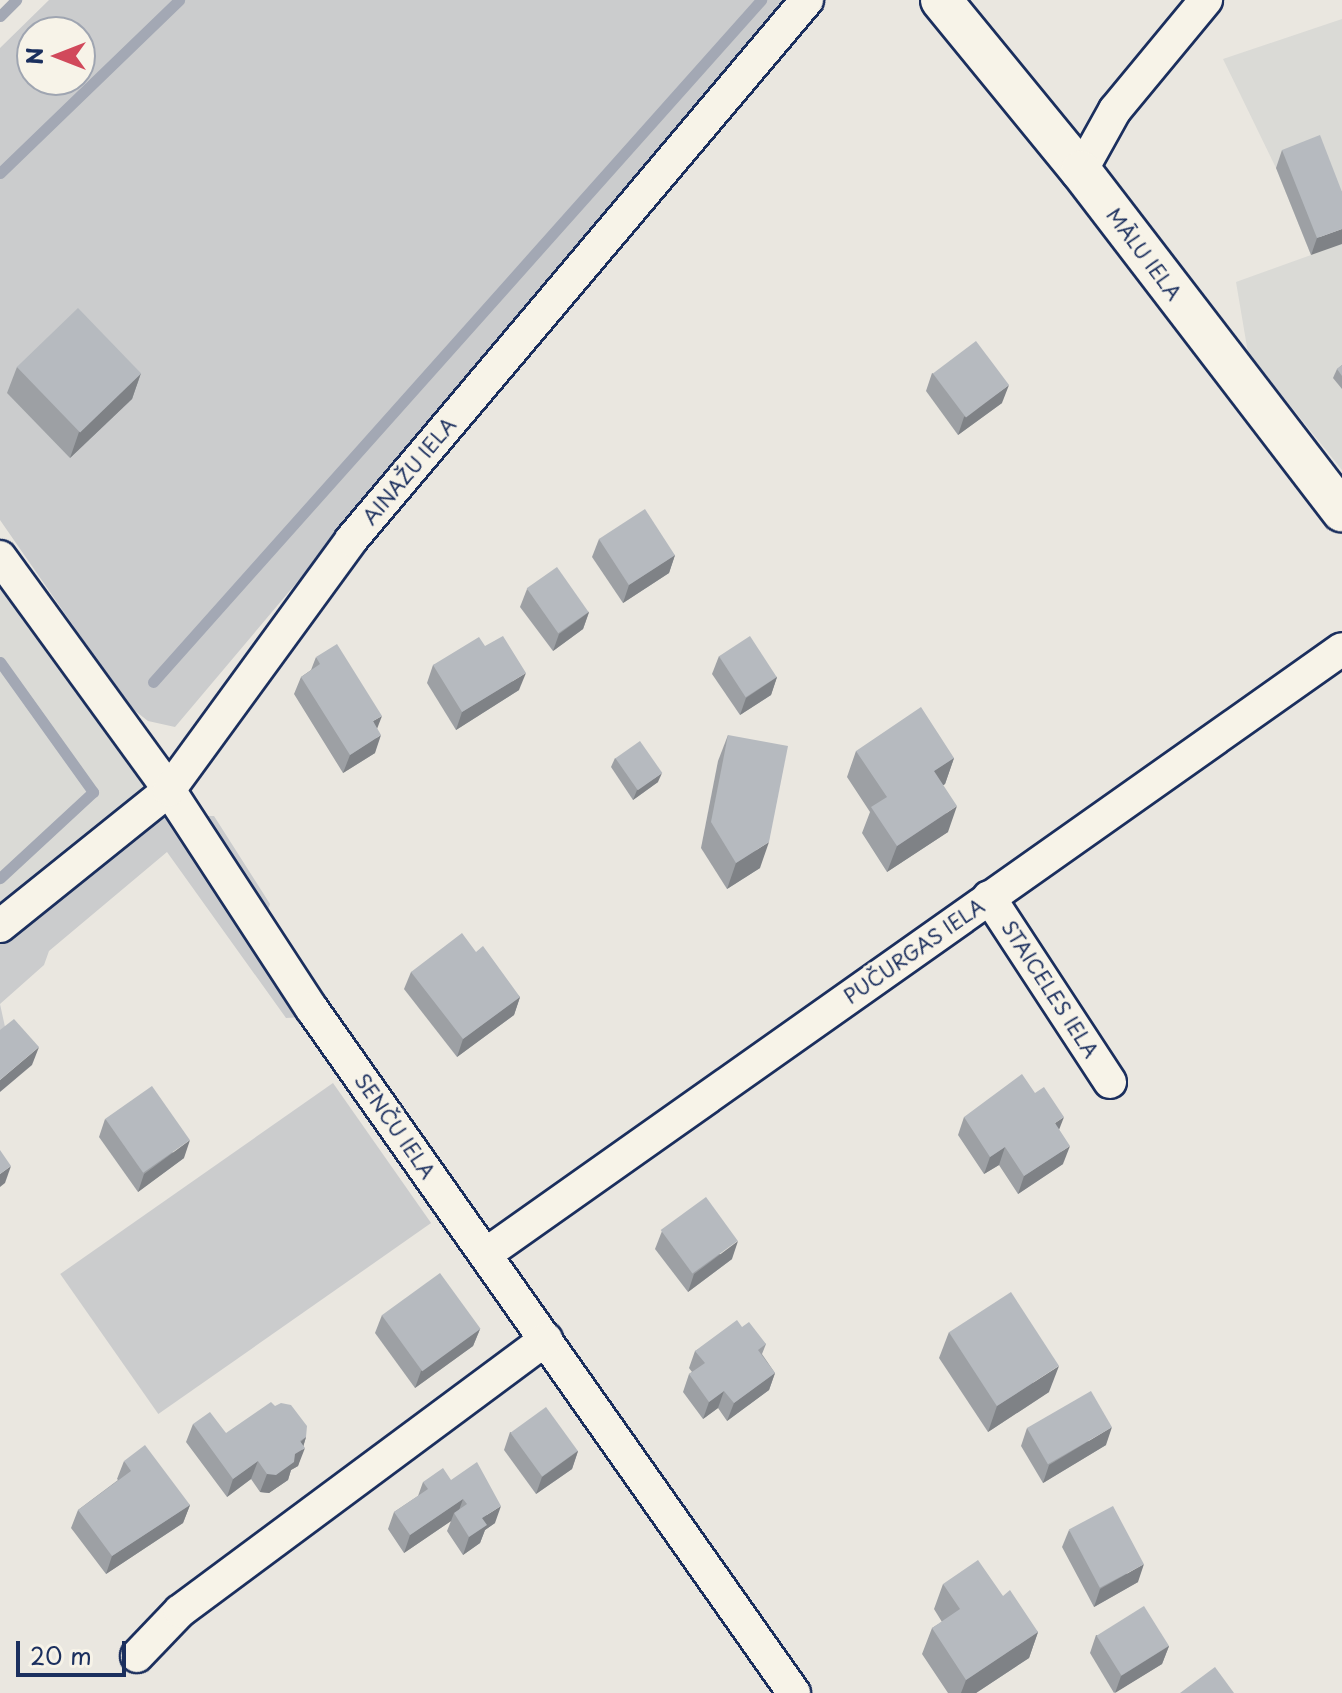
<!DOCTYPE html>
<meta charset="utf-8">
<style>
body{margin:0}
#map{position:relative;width:1342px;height:1693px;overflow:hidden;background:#eae7e0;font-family:"Playpen Sans",sans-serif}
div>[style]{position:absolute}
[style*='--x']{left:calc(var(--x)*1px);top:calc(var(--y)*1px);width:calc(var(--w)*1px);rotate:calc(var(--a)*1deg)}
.built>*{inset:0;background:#dadad6}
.green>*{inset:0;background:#cbcccd;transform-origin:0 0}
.stream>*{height:11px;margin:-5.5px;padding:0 5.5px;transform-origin:5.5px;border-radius:5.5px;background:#a3a8b4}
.roads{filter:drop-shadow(2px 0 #1b2f5e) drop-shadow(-2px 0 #1b2f5e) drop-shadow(0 2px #1b2f5e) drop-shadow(0 -2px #1b2f5e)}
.minor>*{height:32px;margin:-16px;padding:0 16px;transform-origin:16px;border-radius:16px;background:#f7f3e8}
.tertiary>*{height:40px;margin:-20px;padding:0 20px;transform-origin:20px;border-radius:20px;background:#f7f3e8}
.wall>*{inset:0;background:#9da0a4}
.shaded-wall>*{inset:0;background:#7f8286}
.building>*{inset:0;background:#b6babf;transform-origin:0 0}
span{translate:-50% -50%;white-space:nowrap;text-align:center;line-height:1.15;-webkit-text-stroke:6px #f7f3e8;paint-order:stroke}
.street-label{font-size:20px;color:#1b2f5e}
.north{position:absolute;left:16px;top:16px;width:80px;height:80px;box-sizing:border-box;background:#f7f3e8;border:2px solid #9fa5b1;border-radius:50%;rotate:270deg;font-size:22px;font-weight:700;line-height:32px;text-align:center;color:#1b2f5e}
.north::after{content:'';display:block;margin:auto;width:28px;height:36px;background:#d1495b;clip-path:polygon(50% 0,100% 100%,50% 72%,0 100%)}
.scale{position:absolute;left:16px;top:1641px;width:110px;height:36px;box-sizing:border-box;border:4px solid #1b2f5e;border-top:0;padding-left:10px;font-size:24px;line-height:28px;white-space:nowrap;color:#1b2f5e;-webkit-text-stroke:6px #f7f3e8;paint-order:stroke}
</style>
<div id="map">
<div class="built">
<div style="clip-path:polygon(1342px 19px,1342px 470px,1248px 353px,1236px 282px,1311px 255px,1276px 168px,1223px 59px)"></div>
<div style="clip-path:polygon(0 553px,169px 790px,0 926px)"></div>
</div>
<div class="green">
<div style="clip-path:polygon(evenodd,49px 0,788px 0,175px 727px,148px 721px,129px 706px,0 520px,0 48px,49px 0,32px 32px,80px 32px,80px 80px,32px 80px,32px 32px)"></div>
<div style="clip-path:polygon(126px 815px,214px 816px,270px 904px,255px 953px,275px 976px,310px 975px,337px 1015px,286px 1018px,167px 852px,49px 951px,44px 965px,0 1004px,7px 1036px,0 1037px,0 928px)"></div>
<div style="left:333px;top:1083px;width:171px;height:333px;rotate:55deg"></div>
</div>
<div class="stream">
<div style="--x:0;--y:16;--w:23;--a:-45"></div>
<div style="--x:0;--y:173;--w:249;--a:-44"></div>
<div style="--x:0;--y:662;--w:160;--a:54.4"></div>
<div style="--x:93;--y:792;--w:127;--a:137.2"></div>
<div style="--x:153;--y:682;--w:914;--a:-48.28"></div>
</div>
<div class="roads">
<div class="minor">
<div style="--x:1081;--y:171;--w:70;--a:-60.9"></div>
<div style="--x:1115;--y:110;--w:143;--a:-50.4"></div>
<div style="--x:0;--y:557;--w:288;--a:54"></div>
<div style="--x:169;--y:790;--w:262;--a:56.9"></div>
<div style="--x:312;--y:1009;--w:837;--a:54.83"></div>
<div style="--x:989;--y:897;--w:221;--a:56.8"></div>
<div style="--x:0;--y:926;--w:217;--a:-38.8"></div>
<div style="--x:169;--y:790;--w:309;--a:-53.9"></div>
<div style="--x:351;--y:540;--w:707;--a:-49.82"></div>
<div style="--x:486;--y:1254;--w:1048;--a:-35.25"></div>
<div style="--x:137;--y:1656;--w:62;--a:-46.3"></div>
<div style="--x:180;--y:1611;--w:456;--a:-36.6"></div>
</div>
<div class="tertiary">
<div style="--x:941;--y:0;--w:221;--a:50.7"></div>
<div style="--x:1081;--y:171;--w:429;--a:52.5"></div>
</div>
</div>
<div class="wall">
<div style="clip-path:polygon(1282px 150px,1342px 192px,1311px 255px,1276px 168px)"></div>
<div style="clip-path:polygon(1342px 365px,1342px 389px,1333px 378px,1337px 369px)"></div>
<div style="clip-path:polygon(17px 367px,141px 373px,132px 399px,70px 458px,7px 393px)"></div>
<div style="clip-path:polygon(932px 373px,1002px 403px,958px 435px,926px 391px)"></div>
<div style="clip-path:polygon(599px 539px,675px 555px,669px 573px,623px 603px,592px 557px)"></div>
<div style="clip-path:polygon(527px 589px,589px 612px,583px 629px,553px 651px,520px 607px)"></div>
<div style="clip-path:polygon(485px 646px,519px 690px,456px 730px,427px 683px,433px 665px)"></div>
<div style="clip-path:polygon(719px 656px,777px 677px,771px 695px,740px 715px,712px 674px)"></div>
<div style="clip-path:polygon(316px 657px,377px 728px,375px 753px,343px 773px,294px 694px,301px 677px,311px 670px)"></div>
<div style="clip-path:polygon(728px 735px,760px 868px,727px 889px,701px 848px,718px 761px)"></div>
<div style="clip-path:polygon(856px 751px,954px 758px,945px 784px,943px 785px,948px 832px,887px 872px,862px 833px,870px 812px,847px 777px)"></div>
<div style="clip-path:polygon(615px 758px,658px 782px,633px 800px,611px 767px)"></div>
<div style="clip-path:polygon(476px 952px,520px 997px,514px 1015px,457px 1057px,404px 989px,411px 972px)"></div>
<div style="clip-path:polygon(964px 1117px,1059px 1130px,1063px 1164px,1018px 1194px,999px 1165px,984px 1174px,958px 1135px)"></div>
<div style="clip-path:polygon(105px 1119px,184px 1158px,138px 1192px,99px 1137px)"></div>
<div style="clip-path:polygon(662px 1231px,732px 1259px,688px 1292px,655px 1249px)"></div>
<div style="clip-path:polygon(382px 1315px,480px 1329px,473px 1346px,415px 1388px,375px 1333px)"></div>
<div style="clip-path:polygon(742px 1327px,766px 1344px,762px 1354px,775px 1373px,769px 1390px,727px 1421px,718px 1408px,703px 1419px,683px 1392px,689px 1374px,692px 1372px,689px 1368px,695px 1351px)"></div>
<div style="clip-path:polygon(949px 1332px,1049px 1392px,988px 1432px,939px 1358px)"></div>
<div style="clip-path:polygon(193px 1424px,226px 1433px,306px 1437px,298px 1466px,291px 1470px,288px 1480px,269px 1493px,260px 1492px,251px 1479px,227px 1497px,186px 1442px)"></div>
<div style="clip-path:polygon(1027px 1428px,1106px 1445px,1043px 1483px,1021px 1446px)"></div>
<div style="clip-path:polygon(510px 1432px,578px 1451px,572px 1469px,536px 1494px,504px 1450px)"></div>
<div style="clip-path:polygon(124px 1461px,190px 1505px,183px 1523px,106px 1574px,71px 1528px,78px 1510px,118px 1480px,117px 1479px)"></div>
<div style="clip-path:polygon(451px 1480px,495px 1523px,485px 1530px,480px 1543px,463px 1555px,447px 1531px,451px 1521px,404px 1553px,388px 1529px,394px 1512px,418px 1496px,423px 1482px)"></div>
<div style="clip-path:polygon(1069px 1530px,1138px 1582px,1094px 1607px,1062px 1547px)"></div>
<div style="clip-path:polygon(943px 1584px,1003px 1596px,1038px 1632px,1029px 1658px,976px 1693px,948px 1693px,922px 1654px,932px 1628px,942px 1622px,934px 1609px)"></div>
<div style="clip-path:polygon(1096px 1635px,1169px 1646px,1162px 1664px,1114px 1693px,1090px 1653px)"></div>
</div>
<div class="shaded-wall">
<div style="clip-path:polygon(1342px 229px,1342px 244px,1311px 255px,1317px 238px)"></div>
<div style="clip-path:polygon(141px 373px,132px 399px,70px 458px,79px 432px)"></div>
<div style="clip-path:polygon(1009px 385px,1002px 403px,958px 435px,964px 417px)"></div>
<div style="clip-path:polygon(675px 555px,669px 573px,623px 603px,629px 585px)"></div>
<div style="clip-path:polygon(589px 612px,583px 629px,553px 651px,559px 634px)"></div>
<div style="clip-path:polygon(526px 673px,519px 690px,456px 730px,462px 712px)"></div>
<div style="clip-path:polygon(777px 677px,771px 695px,740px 715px,746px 698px)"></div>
<div style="clip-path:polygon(382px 716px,375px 734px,373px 721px)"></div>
<div style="clip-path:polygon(381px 735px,375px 753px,343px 773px,350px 755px)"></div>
<div style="clip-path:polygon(954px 758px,945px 784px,925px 797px,934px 771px)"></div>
<div style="clip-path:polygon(662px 773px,658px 782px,633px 800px,637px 790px)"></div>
<div style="clip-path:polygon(957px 806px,948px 832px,887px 872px,897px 846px)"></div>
<div style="clip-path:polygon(769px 842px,760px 868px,727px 889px,736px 863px)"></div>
<div style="clip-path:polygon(520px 997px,514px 1015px,457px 1057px,463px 1039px)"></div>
<div style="clip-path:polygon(39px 1047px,32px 1065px,0 1092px,0 1080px)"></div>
<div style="clip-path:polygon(1064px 1117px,1057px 1135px,1055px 1123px)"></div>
<div style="clip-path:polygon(190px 1140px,184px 1158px,138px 1192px,144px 1174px)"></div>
<div style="clip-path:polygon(1070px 1146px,1063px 1164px,1018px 1194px,1024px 1176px)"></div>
<div style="clip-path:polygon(1005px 1147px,999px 1165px,984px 1174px,990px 1157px)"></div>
<div style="clip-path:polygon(11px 1166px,5px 1183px,0 1187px,0 1174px)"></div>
<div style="clip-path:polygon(738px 1241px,732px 1259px,688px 1292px,694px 1274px)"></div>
<div style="clip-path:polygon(480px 1329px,473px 1346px,415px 1388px,421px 1371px)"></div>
<div style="clip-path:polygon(1059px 1366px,1049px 1392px,988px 1432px,997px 1406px)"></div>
<div style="clip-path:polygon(775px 1373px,769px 1390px,727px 1421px,734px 1403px)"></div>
<div style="clip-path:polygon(724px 1391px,718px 1408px,703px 1419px,709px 1402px)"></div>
<div style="clip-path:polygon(1112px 1427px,1106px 1445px,1043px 1483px,1049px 1465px)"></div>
<div style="clip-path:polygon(306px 1437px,302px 1450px,305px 1448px,298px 1466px,291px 1470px,288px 1480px,269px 1493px,260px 1492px,267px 1474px)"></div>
<div style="clip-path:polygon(578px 1451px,572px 1469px,536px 1494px,542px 1477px)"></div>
<div style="clip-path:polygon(258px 1461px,251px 1479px,227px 1497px,233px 1479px)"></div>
<div style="clip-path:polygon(463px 1499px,457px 1516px,454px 1513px,451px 1521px,404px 1553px,410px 1535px)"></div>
<div style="clip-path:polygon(190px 1505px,183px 1523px,106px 1574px,112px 1556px)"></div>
<div style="clip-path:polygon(501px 1506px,495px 1523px,485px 1530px,480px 1543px,463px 1555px,469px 1537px,482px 1518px)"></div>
<div style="clip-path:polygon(1144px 1564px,1138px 1582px,1094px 1607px,1100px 1589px)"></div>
<div style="clip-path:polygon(1038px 1632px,1029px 1658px,976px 1693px,961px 1693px,966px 1680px)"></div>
<div style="clip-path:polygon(1169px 1646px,1162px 1664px,1115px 1693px,1121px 1676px)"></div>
</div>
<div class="building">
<div style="clip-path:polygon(1320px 135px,1342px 192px,1342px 229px,1317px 238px,1282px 150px)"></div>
<div style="left:78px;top:308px;width:91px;height:85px;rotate:46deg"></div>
<div style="left:976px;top:341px;width:55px;height:54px;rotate:53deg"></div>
<div style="clip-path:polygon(1342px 365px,1342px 376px,1337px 369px)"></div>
<div style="left:645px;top:509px;width:55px;height:55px;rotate:57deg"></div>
<div style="left:557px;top:567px;width:55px;height:37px;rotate:55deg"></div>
<div style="clip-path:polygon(503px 636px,526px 673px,462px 712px,433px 665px,479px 637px,485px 646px)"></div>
<div style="left:750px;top:636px;width:49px;height:37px;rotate:57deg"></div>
<div style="clip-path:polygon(337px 644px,382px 716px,373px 721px,381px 735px,350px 755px,301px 677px,320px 664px,316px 657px)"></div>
<div style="clip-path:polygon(921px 707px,954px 758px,934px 771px,957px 806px,897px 846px,871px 807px,887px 797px,856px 751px)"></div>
<div style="clip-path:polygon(728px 735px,788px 746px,769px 842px,736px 863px,711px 822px)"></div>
<div style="left:640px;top:741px;width:39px;height:30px;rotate:55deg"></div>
<div style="clip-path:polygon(462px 933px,476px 952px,483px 946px,520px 997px,463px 1039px,411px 972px)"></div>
<div style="clip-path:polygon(14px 1019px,39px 1047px,0 1080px,0 1030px)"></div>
<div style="clip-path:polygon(1022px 1074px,1035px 1093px,1044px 1087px,1064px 1117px,1055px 1123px,1070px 1146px,1024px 1176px,1005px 1147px,990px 1157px,964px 1117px)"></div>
<div style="left:152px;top:1086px;width:66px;height:57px;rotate:55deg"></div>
<div style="clip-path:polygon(0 1150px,11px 1166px,0 1174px)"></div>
<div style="left:706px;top:1197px;width:54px;height:56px;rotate:54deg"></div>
<div style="left:440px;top:1273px;width:69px;height:72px;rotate:54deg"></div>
<div style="left:1011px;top:1292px;width:88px;height:74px;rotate:57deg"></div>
<div style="clip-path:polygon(737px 1320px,742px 1327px,749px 1322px,766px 1344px,758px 1350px,775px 1373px,734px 1403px,724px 1391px,709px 1402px,689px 1374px,705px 1363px,695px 1351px)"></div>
<div style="left:1091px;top:1391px;width:42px;height:74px;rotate:60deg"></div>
<div style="clip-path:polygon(271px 1402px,275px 1406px,281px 1403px,291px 1405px,307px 1426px,306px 1437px,300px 1441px,305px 1448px,295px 1454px,294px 1462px,276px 1475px,267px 1474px,258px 1461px,233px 1479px,193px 1424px,210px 1412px,226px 1433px)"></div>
<div style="left:546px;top:1407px;width:54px;height:44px;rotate:54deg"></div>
<div style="clip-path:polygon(145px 1445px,190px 1505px,112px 1556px,78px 1510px,131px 1471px,124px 1461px)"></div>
<div style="clip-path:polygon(477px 1462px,501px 1506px,482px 1518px,487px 1525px,469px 1537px,454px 1513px,467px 1504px,463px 1499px,410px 1535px,394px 1512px,428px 1489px,423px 1482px,443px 1468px,451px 1480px)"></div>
<div style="left:1113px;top:1506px;width:66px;height:50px;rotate:62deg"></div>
<div style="clip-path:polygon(978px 1560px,1003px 1596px,1010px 1590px,1038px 1632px,966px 1680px,932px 1628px,960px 1609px,943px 1584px)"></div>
<div style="left:1144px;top:1606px;width:47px;height:56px;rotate:58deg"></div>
<div style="clip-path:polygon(1215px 1667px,1234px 1693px,1180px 1693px)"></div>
</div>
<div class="street-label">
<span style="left:1144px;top:254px;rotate:53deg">MĀLU IELA</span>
<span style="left:409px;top:471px;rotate:-50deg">AINAŽU IELA</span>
<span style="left:914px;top:951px;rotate:-35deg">PUČURGAS IELA</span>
<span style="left:1050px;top:989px;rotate:57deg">STAICELES IELA</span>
<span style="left:395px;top:1126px;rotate:55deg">SENČU IELA</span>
</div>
<div class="north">N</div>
<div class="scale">20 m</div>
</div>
